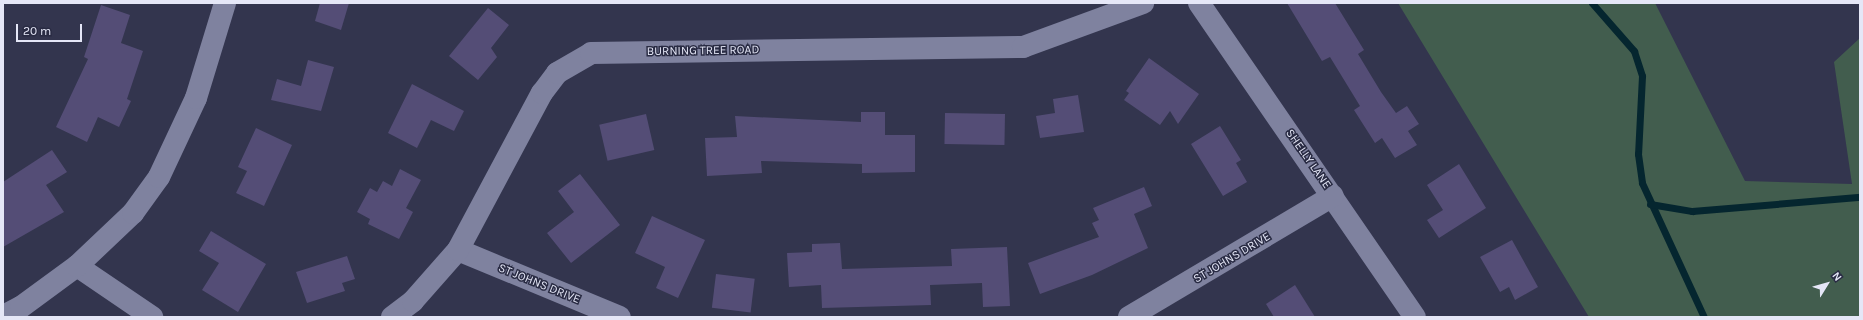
<!DOCTYPE html>
<style>
body{margin:0}
#map{position:relative;width:1863px;height:320px;overflow:hidden;background:#33354e;font-family:Karla,sans-serif}
div>[style]{position:absolute}
[style*='--x']{left:calc(var(--x)*1px);top:calc(var(--y)*1px);width:calc(var(--w)*1px);rotate:calc(var(--a)*1deg)}
.green>*{inset:0;background:#425d4e}
.stream>*{height:7px;margin:-3.5px;padding:0 3.5px;transform-origin:3.5px;border-radius:3.5px;background:#05262f}
.building>*{inset:0;background:#544d76;transform-origin:0 0}
.minor>*{height:22px;margin:-11px;padding:0 11px;transform-origin:11px;border-radius:11px;background:#7f829f}
span{translate:-50% -50%;white-space:nowrap;text-align:center;line-height:1.15;-webkit-text-stroke:3px #292b43;paint-order:stroke}
.street-label{font-size:12px;color:#e5e7f7}
.frame{position:absolute;inset:0;border:4px solid #e5e7f7;pointer-events:none}
.north{position:absolute;left:1807px;top:264px;width:40px;height:40px;-webkit-text-stroke:3px #292b43;paint-order:stroke;rotate:53deg;font-size:11px;font-weight:700;line-height:16px;text-align:center;color:#e5e7f7}
.north::after{content:'';display:block;margin:auto;width:14px;height:18px;background:#e5e7f7;clip-path:polygon(50% 0,100% 100%,50% 72%,0 100%)}
.scale{position:absolute;left:16px;top:24px;width:66px;height:18px;box-sizing:border-box;border:2px solid #e5e7f7;border-top:0;padding-left:5px;font-size:12px;line-height:14px;white-space:nowrap;color:#e5e7f7;-webkit-text-stroke:3px #292b43;paint-order:stroke}
</style>
<div id="map">
<div class="green">
<div style="clip-path:polygon(1398px 3px,1655px 3px,1745px 181px,1852px 184px,1834px 62px,1860px 38px,1860px 317px,1589px 317px)"></div>
</div>
<div class="stream">
<div style="--x:1592;--y:3;--w:64;--a:48.8"></div>
<div style="--x:1634;--y:51;--w:26;--a:72"></div>
<div style="--x:1642;--y:76;--w:78;--a:92.9"></div>
<div style="--x:1638;--y:154;--w:29;--a:82"></div>
<div style="--x:1642;--y:183;--w:148;--a:65.2"></div>
<div style="--x:1650;--y:204;--w:43;--a:9.5"></div>
<div style="--x:1692;--y:211;--w:169;--a:-4.8"></div>
</div>
<div class="building">
<div style="clip-path:polygon(320px 3px,349px 3px,341px 30px,315px 21px)"></div>
<div style="clip-path:polygon(1287px 3px,1335px 3px,1364px 50px,1358px 54px,1381px 92px,1396px 113px,1407px 106px,1419px 124px,1408px 131px,1417px 145px,1395px 158px,1382px 138px,1375px 143px,1354px 110px,1360px 106px,1330px 57px,1322px 61px)"></div>
<div style="clip-path:polygon(101px 5px,130px 15px,121px 43px,143px 51px,127px 99px,131px 101px,119px 127px,98px 117px,87px 142px,56px 127px,88px 59px,84px 57px)"></div>
<div style="clip-path:polygon(488px 8px,509px 25px,491px 48px,497px 57px,478px 80px,449px 56px)"></div>
<div style="clip-path:polygon(1149px 58px,1199px 94px,1178px 124px,1170px 111px,1160px 125px,1124px 100px,1129px 93px,1126px 91px)"></div>
<div style="clip-path:polygon(308px 60px,334px 67px,321px 111px,271px 100px,277px 79px,301px 86px)"></div>
<div style="clip-path:polygon(412px 84px,464px 111px,454px 131px,431px 120px,417px 148px,388px 133px)"></div>
<div style="clip-path:polygon(1078px 95px,1084px 132px,1040px 138px,1036px 116px,1055px 113px,1053px 99px)"></div>
<div style="clip-path:polygon(861px 112px,885px 112px,885px 135px,915px 135px,915px 172px,862px 173px,862px 164px,761px 161px,762px 173px,707px 176px,705px 138px,737px 137px,735px 116px,861px 122px)"></div>
<div style="left:945px;top:113px;width:60px;height:31px;rotate:1deg"></div>
<div style="left:646px;top:114px;width:37px;height:48px;rotate:77deg"></div>
<div style="clip-path:polygon(1220px 126px,1241px 160px,1236px 163px,1247px 182px,1223px 196px,1191px 144px)"></div>
<div style="clip-path:polygon(256px 128px,292px 145px,264px 206px,236px 193px,247px 171px,238px 167px)"></div>
<div style="clip-path:polygon(52px 150px,67px 172px,46px 185px,64px 212px,3px 247px,3px 182px)"></div>
<div style="clip-path:polygon(1459px 164px,1486px 208px,1439px 238px,1427px 220px,1443px 210px,1427px 185px)"></div>
<div style="clip-path:polygon(400px 169px,421px 180px,406px 208px,413px 212px,399px 239px,368px 224px,370px 219px,357px 212px,370px 188px,377px 192px,383px 181px,392px 186px)"></div>
<div style="clip-path:polygon(580px 174px,620px 225px,571px 263px,547px 233px,574px 212px,558px 191px)"></div>
<div style="clip-path:polygon(1144px 187px,1152px 206px,1134px 214px,1148px 248px,1092px 275px,1040px 294px,1028px 263px,1099px 237px,1092px 223px,1099px 220px,1093px 208px)"></div>
<div style="clip-path:polygon(652px 216px,705px 240px,678px 298px,656px 288px,665px 267px,635px 253px)"></div>
<div style="clip-path:polygon(211px 231px,266px 264px,238px 312px,202px 290px,219px 263px,199px 251px)"></div>
<div style="clip-path:polygon(1512px 240px,1538px 287px,1515px 300px,1509px 287px,1500px 292px,1480px 257px)"></div>
<div style="clip-path:polygon(840px 243px,842px 269px,952px 266px,951px 249px,1007px 247px,1010px 306px,983px 307px,982px 283px,930px 285px,931px 305px,822px 308px,821px 285px,789px 287px,787px 253px,812px 252px,812px 244px)"></div>
<div style="clip-path:polygon(347px 256px,355px 279px,342px 283px,345px 291px,307px 303px,296px 272px)"></div>
<div style="left:716px;top:274px;width:39px;height:34px;rotate:7deg"></div>
<div style="clip-path:polygon(1295px 285px,1315px 317px,1274px 317px,1266px 304px)"></div>
</div>
<div class="minor">
<div style="--x:1199;--y:3;--w:381;--a:55.5"></div>
<div style="--x:458;--y:250;--w:175;--a:22.5"></div>
<div style="--x:77;--y:266;--w:91;--a:34.2"></div>
<div style="--x:3;--y:316;--w:20;--a:-27"></div>
<div style="--x:21;--y:307;--w:69;--a:-36.2"></div>
<div style="--x:77;--y:266;--w:77;--a:-43.4"></div>
<div style="--x:133;--y:213;--w:44;--a:-54.2"></div>
<div style="--x:159;--y:177;--w:87;--a:-64.9"></div>
<div style="--x:196;--y:98;--w:99;--a:-73"></div>
<div style="--x:392;--y:317;--w:26;--a:-37"></div>
<div style="--x:413;--y:301;--w:68;--a:-48.6"></div>
<div style="--x:458;--y:250;--w:178;--a:-61.9"></div>
<div style="--x:542;--y:93;--w:25;--a:-53"></div>
<div style="--x:557;--y:73;--w:39;--a:-30"></div>
<div style="--x:591;--y:53;--w:432;--a:-0.8"></div>
<div style="--x:1023;--y:47;--w:128;--a:-20.1"></div>
<div style="--x:1129;--y:317;--w:237;--a:-30.7"></div>
</div>
<div class="street-label">
<span style="left:703px;top:51px;rotate:-1deg">BURNING TREE ROAD</span>
<span style="left:1308px;top:159px;rotate:55deg">SHELLY LANE</span>
<span style="left:1232px;top:258px;rotate:-31deg">ST JOHNS DRIVE</span>
<span style="left:539px;top:284px;rotate:22deg">ST JOHNS DRIVE</span>
</div>
<div class="frame"></div>
<div class="north">N</div>
<div class="scale">20 m</div>
</div>
